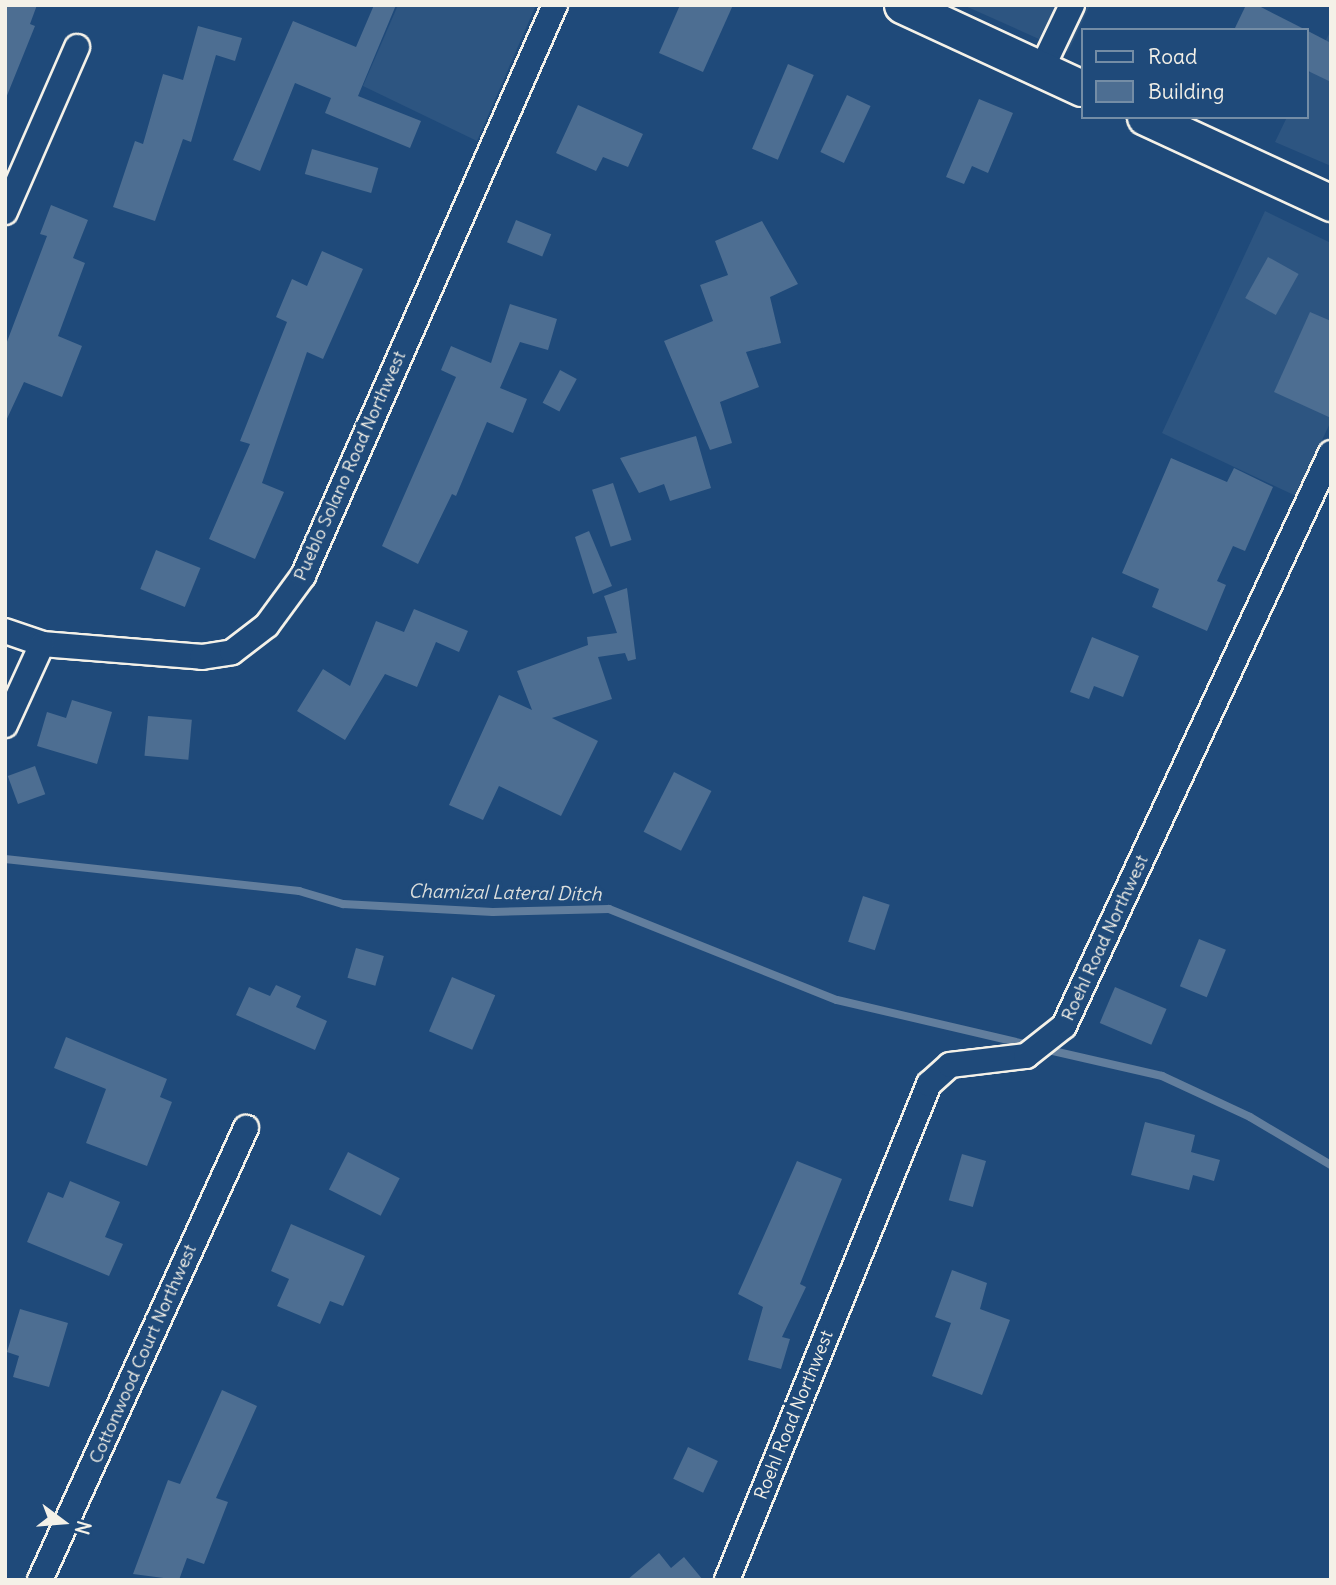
<!DOCTYPE html>
<style>
body{margin:0}
#map{position:relative;width:1336px;height:1585px;overflow:hidden;background:#1f4a7a;font-family:Delius,sans-serif}
div>[style]{position:absolute}
[style*='--x']{left:calc(var(--x)*1px);top:calc(var(--y)*1px);width:calc(var(--w)*1px);rotate:calc(var(--a)*1deg)}
.built>*{inset:0;background:#2d5581}
.stream>*{height:8px;margin:-4px;padding:0 4px;transform-origin:4px;border-radius:4px;background:#627e9d}
.building>*{inset:0;background:#4d6e92;transform-origin:0 0}
.roads{filter:drop-shadow(2px 0 #f4f1e8) drop-shadow(-2px 0 #f4f1e8) drop-shadow(0 2px #f4f1e8) drop-shadow(0 -2px #f4f1e8)}
.street>*{height:24px;margin:-12px;padding:0 12px;transform-origin:12px;border-radius:12px;background:#1f4a7a}
.secondary>*{height:35px;margin:-17.5px;padding:0 17.5px;transform-origin:17.5px;border-radius:17.5px;background:#1f4a7a}
span{translate:-50% -50%;white-space:nowrap;text-align:center;line-height:1.15;-webkit-text-stroke:7px #1f4a7a;paint-order:stroke}
.street-label{font-size:18px;color:#f4f1e8}
.water-label{font-size:19px;color:#dee0dd;font-style:italic}
.frame{position:absolute;inset:0;border:7px solid #f4f1e8;pointer-events:none}
.legend{position:absolute;left:1081px;top:28px;width:228px;height:91px;box-sizing:border-box;background:#1f4a7a;border:2px solid #748da6;margin:0;padding:9px 12px;list-style:none;font-size:21px;color:#f4f1e8}
.legend li{display:flex;align-items:center;gap:14px;height:35px}
.legend b{width:35px;border:2px solid #748da6}
.north{position:absolute;left:28px;top:1487px;width:70px;height:70px;-webkit-text-stroke:5px #1f4a7a;paint-order:stroke;rotate:106deg;font-size:19px;font-weight:700;line-height:28px;text-align:center;color:#f4f1e8}
.north::after{content:'';display:block;margin:auto;width:24px;height:32px;background:#f4f1e8;clip-path:polygon(50% 0,100% 100%,50% 72%,0 100%)}
</style>
<div id="map">
<div class="built">
<div style="clip-path:polygon(398px 5px,536px 5px,477px 141px,363px 86px)"></div>
<div style="clip-path:polygon(963px 5px,1090px 5px,1068px 52px)"></div>
<div style="clip-path:polygon(1331px 30px,1331px 166px,1275px 142px,1287px 117px,1306px 117px,1306px 79px)"></div>
<div style="clip-path:polygon(1265px 211px,1331px 243px,1331px 421px,1296px 496px,1162px 433px)"></div>
</div>
<div class="stream">
<div style="--x:5;--y:859;--w:296;--a:6.2"></div>
<div style="--x:299;--y:891;--w:46;--a:16.5"></div>
<div style="--x:343;--y:904;--w:150;--a:3.1"></div>
<div style="--x:493;--y:912;--w:116;--a:-1.5"></div>
<div style="--x:609;--y:909;--w:245;--a:21.8"></div>
<div style="--x:837;--y:1000;--w:197;--a:13.2"></div>
<div style="--x:1053;--y:1051;--w:112;--a:12.9"></div>
<div style="--x:1162;--y:1076;--w:97;--a:25"></div>
<div style="--x:1250;--y:1117;--w:94;--a:30.7"></div>
</div>
<div class="building">
<div style="clip-path:polygon(5px 5px,37px 5px,30px 24px,35px 26px,6px 98px)"></div>
<div style="clip-path:polygon(374px 5px,396px 5px,358px 96px,421px 121px,410px 148px,325px 113px,331px 98px,295px 83px,260px 171px,233px 160px,293px 21px,356px 47px)"></div>
<div style="clip-path:polygon(680px 5px,733px 5px,703px 72px,659px 53px)"></div>
<div style="clip-path:polygon(1246px 5px,1257px 5px,1306px 30px,1234px 30px)"></div>
<div style="clip-path:polygon(198px 26px,242px 38px,235px 61px,216px 55px,191px 142px,183px 139px,155px 221px,113px 207px,135px 141px,143px 144px,163px 74px,183px 80px)"></div>
<div style="clip-path:polygon(1306px 30px,1331px 43px,1331px 82px,1306px 70px)"></div>
<div style="left:788px;top:64px;width:28px;height:92px;rotate:23deg"></div>
<div style="left:847px;top:95px;width:26px;height:63px;rotate:25deg"></div>
<div style="clip-path:polygon(979px 99px,1013px 113px,988px 173px,972px 166px,964px 184px,946px 177px)"></div>
<div style="clip-path:polygon(578px 105px,643px 134px,628px 167px,603px 157px,596px 171px,556px 153px)"></div>
<div style="left:312px;top:149px;width:69px;height:26px;rotate:16deg"></div>
<div style="clip-path:polygon(51px 205px,88px 220px,73px 258px,85px 263px,58px 336px,82px 346px,62px 397px,24px 382px,5px 423px,5px 347px,47px 236px,40px 234px)"></div>
<div style="left:516px;top:220px;width:38px;height:24px;rotate:22deg"></div>
<div style="clip-path:polygon(762px 221px,798px 284px,770px 297px,781px 343px,746px 352px,759px 387px,720px 402px,732px 443px,710px 450px,664px 341px,713px 321px,700px 285px,728px 275px,715px 241px)"></div>
<div style="clip-path:polygon(322px 251px,363px 269px,323px 359px,307px 352px,262px 483px,284px 492px,255px 559px,209px 539px,250px 444px,240px 441px,287px 322px,276px 317px,292px 279px,307px 286px)"></div>
<div style="left:1268px;top:257px;width:35px;height:47px;rotate:29deg"></div>
<div style="clip-path:polygon(510px 304px,557px 319px,548px 350px,520px 342px,500px 388px,527px 399px,513px 433px,487px 422px,456px 496px,452px 494px,418px 564px,382px 546px,456px 377px,441px 370px,451px 346px,491px 363px)"></div>
<div style="clip-path:polygon(1310px 312px,1331px 321px,1331px 418px,1274px 392px)"></div>
<div style="left:560px;top:370px;width:19px;height:37px;rotate:28deg"></div>
<div style="clip-path:polygon(696px 436px,711px 488px,670px 501px,664px 484px,639px 493px,620px 458px)"></div>
<div style="clip-path:polygon(1171px 458px,1227px 482px,1234px 468px,1273px 487px,1245px 551px,1233px 546px,1217px 581px,1226px 585px,1207px 631px,1152px 607px,1159px 589px,1122px 573px)"></div>
<div style="left:613px;top:483px;width:60px;height:22px;rotate:72deg"></div>
<div style="clip-path:polygon(589px 531px,612px 586px,593px 594px,575px 537px)"></div>
<div style="left:156px;top:550px;width:48px;height:42px;rotate:22deg"></div>
<div style="clip-path:polygon(627px 588px,636px 659px,628px 661px,625px 653px,598px 657px,612px 699px,552px 718px,598px 741px,561px 816px,499px 786px,483px 820px,449px 805px,499px 695px,532px 710px,517px 671px,588px 645px,587px 637px,617px 633px,604px 596px)"></div>
<div style="clip-path:polygon(414px 609px,468px 631px,459px 652px,436px 642px,417px 687px,385px 674px,345px 740px,297px 711px,323px 669px,350px 686px,376px 621px,404px 632px)"></div>
<div style="clip-path:polygon(1092px 637px,1139px 656px,1123px 697px,1094px 686px,1089px 699px,1070px 692px)"></div>
<div style="clip-path:polygon(72px 700px,112px 712px,97px 764px,37px 746px,47px 712px,66px 718px)"></div>
<div style="left:148px;top:716px;width:44px;height:40px;rotate:5deg"></div>
<div style="left:35px;top:766px;width:30px;height:29px;rotate:70deg"></div>
<div style="left:674px;top:772px;width:42px;height:67px;rotate:27deg"></div>
<div style="left:863px;top:896px;width:28px;height:48px;rotate:18deg"></div>
<div style="left:1199px;top:939px;width:29px;height:51px;rotate:22deg"></div>
<div style="left:356px;top:948px;width:29px;height:31px;rotate:16deg"></div>
<div style="left:452px;top:977px;width:47px;height:59px;rotate:23deg"></div>
<div style="clip-path:polygon(276px 985px,301px 996px,296px 1007px,327px 1021px,315px 1050px,236px 1015px,249px 987px,270px 996px)"></div>
<div style="left:1115px;top:987px;width:56px;height:39px;rotate:23deg"></div>
<div style="clip-path:polygon(66px 1037px,167px 1079px,160px 1097px,172px 1102px,147px 1166px,86px 1143px,106px 1089px,54px 1068px)"></div>
<div style="clip-path:polygon(1145px 1122px,1195px 1135px,1191px 1152px,1220px 1160px,1214px 1181px,1193px 1175px,1189px 1190px,1131px 1175px)"></div>
<div style="left:348px;top:1152px;width:58px;height:42px;rotate:27deg"></div>
<div style="left:962px;top:1154px;width:25px;height:48px;rotate:16deg"></div>
<div style="clip-path:polygon(797px 1161px,842px 1179px,800px 1284px,806px 1287px,782px 1337px,790px 1339px,781px 1369px,748px 1360px,763px 1307px,738px 1294px)"></div>
<div style="clip-path:polygon(70px 1181px,120px 1202px,105px 1237px,123px 1244px,109px 1276px,27px 1242px,48px 1192px,63px 1198px)"></div>
<div style="clip-path:polygon(291px 1224px,365px 1256px,343px 1306px,330px 1301px,320px 1324px,277px 1306px,289px 1279px,271px 1271px)"></div>
<div style="clip-path:polygon(952px 1270px,987px 1283px,980px 1309px,1010px 1320px,982px 1395px,932px 1376px,951px 1323px,935px 1317px)"></div>
<div style="clip-path:polygon(20px 1309px,68px 1323px,49px 1387px,13px 1377px,19px 1356px,7px 1352px)"></div>
<div style="clip-path:polygon(222px 1390px,257px 1406px,216px 1498px,228px 1502px,204px 1564px,187px 1558px,179px 1580px,133px 1574px,168px 1480px,180px 1484px)"></div>
<div style="left:688px;top:1447px;width:33px;height:35px;rotate:25deg"></div>
<div style="clip-path:polygon(659px 1553px,671px 1568px,684px 1557px,703px 1580px,627px 1580px)"></div>
</div>
<div class="roads">
<div class="street">
<div style="--x:1041;--y:70;--w:72;--a:-64.5"></div>
<div style="--x:5;--y:212;--w:180;--a:-66.4"></div>
<div style="--x:5;--y:631;--w:39;--a:19"></div>
<div style="--x:42;--y:644;--w:161;--a:4.6"></div>
<div style="--x:202;--y:657;--w:30;--a:-9"></div>
<div style="--x:232;--y:652;--w:44;--a:-37.6"></div>
<div style="--x:267;--y:625;--w:61;--a:-53.7"></div>
<div style="--x:303;--y:576;--w:624;--a:-66.19"></div>
<div style="--x:5;--y:725;--w:89;--a:-65.4"></div>
<div style="--x:40;--y:1580;--w:497;--a:-65.5"></div>
<div style="--x:727;--y:1580;--w:536;--a:-67.84"></div>
<div style="--x:929;--y:1084;--w:28;--a:-42"></div>
<div style="--x:950;--y:1065;--w:77;--a:-6.8"></div>
<div style="--x:1026;--y:1056;--w:48;--a:-38.3"></div>
<div style="--x:1064;--y:1026;--w:632;--a:-65.02"></div>
</div>
<div class="secondary">
<div style="--x:902;--y:5;--w:198;--a:24.8"></div>
<div style="--x:1145;--y:117;--w:205;--a:24.8"></div>
</div>
</div>
<div class="street-label">
<span style="left:350px;top:466px;rotate:-66deg">Pueblo Solano Road Northwest</span>
<span style="left:1105px;top:938px;rotate:-65deg">Roehl Road Northwest</span>
<span style="left:143px;top:1354px;rotate:-66deg">Cottonwood Court Northwest</span>
<span style="left:794px;top:1415px;rotate:-68deg">Roehl Road Northwest</span>
</div>
<div class="water-label">
<span style="left:505px;top:893px;rotate:1deg">Chamizal Lateral Ditch</span>
</div>
<div class="frame"></div>
<ul class="legend">
<li><b style="height:9px;background:#1f4a7a"></b>Road</li>
<li><b style="height:19px;background:#4d6e92"></b>Building</li>
</ul>
<div class="north">N</div>
</div>
